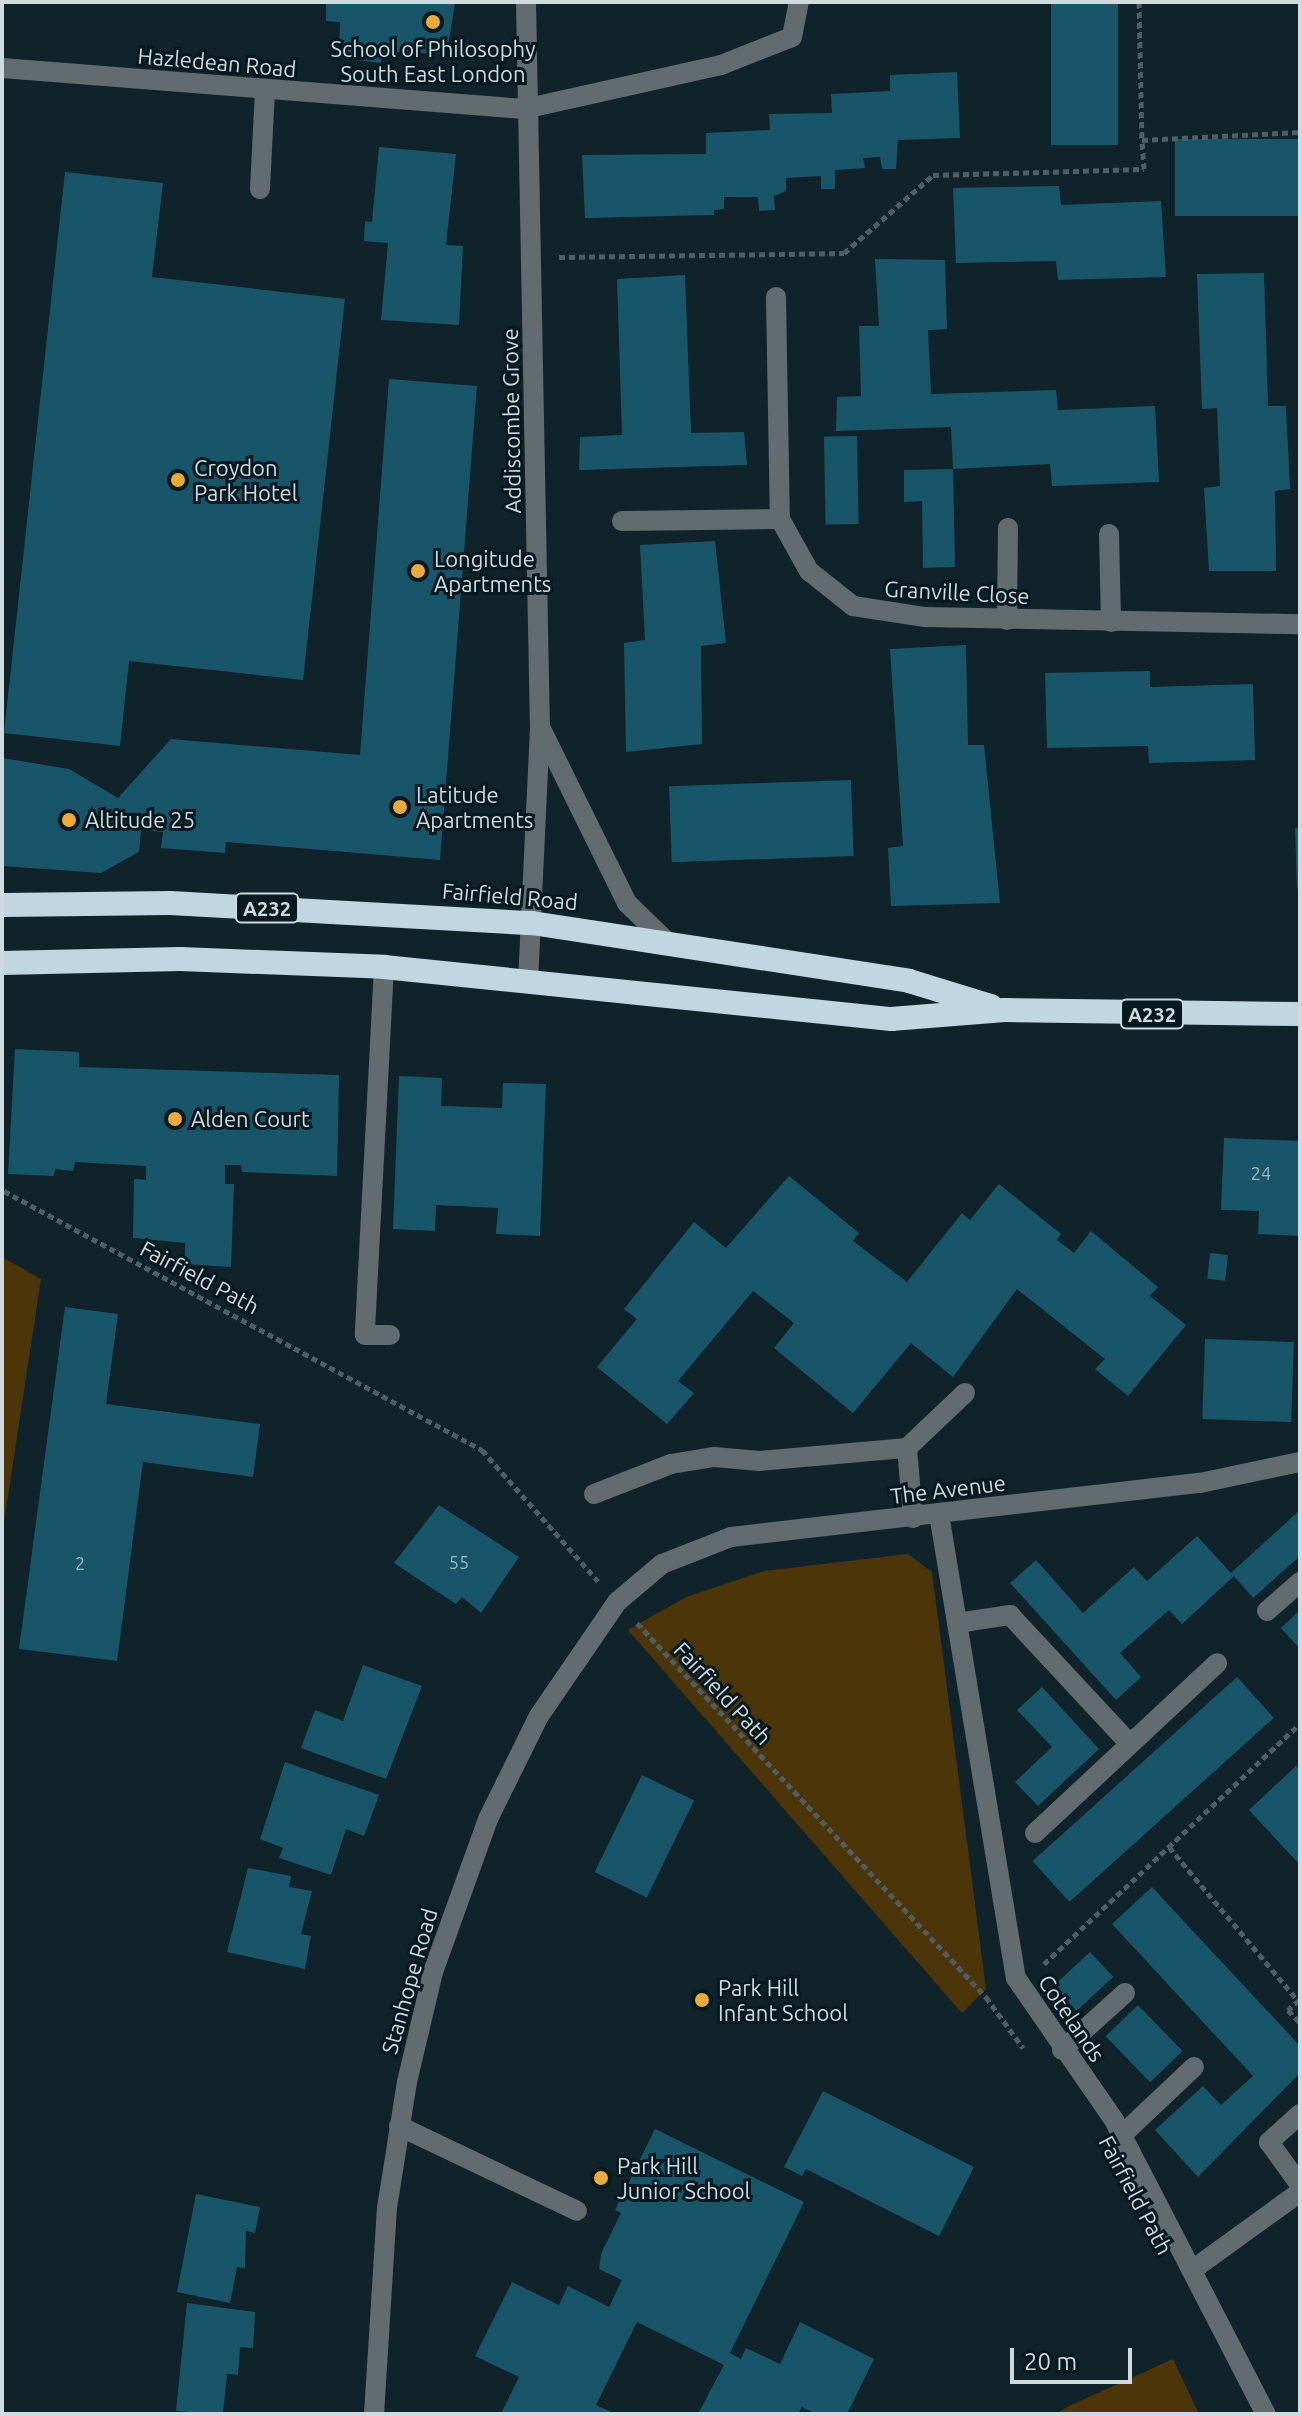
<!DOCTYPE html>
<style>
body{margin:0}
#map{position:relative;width:1302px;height:2416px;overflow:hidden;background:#10232a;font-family:Ubuntu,sans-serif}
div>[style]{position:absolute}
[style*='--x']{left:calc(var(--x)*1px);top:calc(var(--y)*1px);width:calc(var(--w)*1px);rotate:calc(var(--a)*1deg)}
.green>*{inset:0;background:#4d350a}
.building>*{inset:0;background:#195569;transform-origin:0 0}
.path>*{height:5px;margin-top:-2.5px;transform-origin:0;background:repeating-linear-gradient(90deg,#4d5e64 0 6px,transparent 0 10px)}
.minor>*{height:20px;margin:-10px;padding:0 10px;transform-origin:10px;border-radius:10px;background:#626b6f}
.highway>*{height:24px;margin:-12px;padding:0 12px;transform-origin:12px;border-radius:12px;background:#c0d7e1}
.dots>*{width:22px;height:22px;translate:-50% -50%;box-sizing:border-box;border:4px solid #061920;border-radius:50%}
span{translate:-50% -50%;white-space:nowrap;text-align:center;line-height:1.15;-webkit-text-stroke:6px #061920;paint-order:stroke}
.number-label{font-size:18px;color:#a1b9c1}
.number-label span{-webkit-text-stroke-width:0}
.shield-label span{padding:2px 6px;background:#061920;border:2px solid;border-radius:6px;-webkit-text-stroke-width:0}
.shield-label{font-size:20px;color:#cedade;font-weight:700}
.poi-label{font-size:22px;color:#cedade}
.left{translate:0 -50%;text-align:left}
.street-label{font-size:22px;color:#cedade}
.frame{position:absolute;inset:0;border:4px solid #cedade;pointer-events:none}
.scale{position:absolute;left:1010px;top:2348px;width:122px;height:36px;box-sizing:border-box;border:4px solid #cedade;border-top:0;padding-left:10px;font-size:24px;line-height:28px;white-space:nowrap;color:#cedade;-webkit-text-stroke:6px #061920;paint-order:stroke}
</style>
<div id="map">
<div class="green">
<div style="clip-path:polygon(2px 1257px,41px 1279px,2px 1536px)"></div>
<div style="clip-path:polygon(908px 1554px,932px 1572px,986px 1989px,962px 2013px,628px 1630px,686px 1597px,764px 1571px)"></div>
<div style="clip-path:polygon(1173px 2359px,1199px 2414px,1056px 2414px,1069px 2406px)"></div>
</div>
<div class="building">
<div style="clip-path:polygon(326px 2px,455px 2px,447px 54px,382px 52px,381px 63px,339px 58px,340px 22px,326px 21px)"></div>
<div style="left:1051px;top:2px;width:67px;height:143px"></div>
<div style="clip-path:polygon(957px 72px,960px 138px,898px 140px,896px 169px,882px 169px,880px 157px,863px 158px,865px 168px,835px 170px,835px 189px,821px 189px,821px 176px,786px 178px,786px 191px,774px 196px,775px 210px,759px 211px,758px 197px,724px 197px,724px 209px,714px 210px,714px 215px,585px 218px,582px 155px,706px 154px,706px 133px,770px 130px,769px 114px,832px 113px,831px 94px,890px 91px,890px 75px)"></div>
<div style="left:1300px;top:139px;width:77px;height:125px;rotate:90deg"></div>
<div style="clip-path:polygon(379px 147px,456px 154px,446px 245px,463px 246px,459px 325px,381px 320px,388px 243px,364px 241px,365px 221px,372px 222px)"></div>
<div style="clip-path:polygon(65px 172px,163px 183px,152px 277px,345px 299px,303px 680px,129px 661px,120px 746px,4px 733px)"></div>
<div style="clip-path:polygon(1059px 186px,1061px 205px,1161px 201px,1166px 277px,1058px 280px,1056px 261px,956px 263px,953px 188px)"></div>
<div style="clip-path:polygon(875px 259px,945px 260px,947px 329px,928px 330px,931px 394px,1056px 390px,1058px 410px,1155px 406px,1159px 482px,1052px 486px,1050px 464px,953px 469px,951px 427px,836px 431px,837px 397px,861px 396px,859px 326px,879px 326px)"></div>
<div style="clip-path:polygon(1264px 273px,1268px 406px,1286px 406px,1290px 489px,1275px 491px,1276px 571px,1209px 571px,1204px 488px,1220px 486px,1217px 408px,1202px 409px,1197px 274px)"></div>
<div style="clip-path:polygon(685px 275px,691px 433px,744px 432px,747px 465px,579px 470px,580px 437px,622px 435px,617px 279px)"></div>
<div style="clip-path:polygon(389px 379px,477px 386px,440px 860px,226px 842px,225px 853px,161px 848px,163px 832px,141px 830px,139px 852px,101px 873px,2px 866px,2px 758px,69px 769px,118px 798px,171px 739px,360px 755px)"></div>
<div style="left:857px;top:436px;width:88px;height:33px;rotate:89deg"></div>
<div style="clip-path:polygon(953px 469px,955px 567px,923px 568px,922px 501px,904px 502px,904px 470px)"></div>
<div style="clip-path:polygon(715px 541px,726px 643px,701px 646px,702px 744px,626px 752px,624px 643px,645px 640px,640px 545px)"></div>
<div style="clip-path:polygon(966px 645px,968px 745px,984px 745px,1000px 903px,891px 906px,888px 848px,903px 846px,890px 649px)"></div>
<div style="clip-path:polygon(1150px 671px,1150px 687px,1253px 684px,1255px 760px,1149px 763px,1148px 746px,1047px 748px,1045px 673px)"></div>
<div style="left:851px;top:780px;width:76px;height:182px;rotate:88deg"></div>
<div style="clip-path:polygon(1295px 828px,1300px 828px,1300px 889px,1297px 889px)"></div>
<div style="clip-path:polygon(15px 1049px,79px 1052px,79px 1067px,339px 1075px,337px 1176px,242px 1172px,241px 1165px,225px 1165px,225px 1184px,234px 1184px,231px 1267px,185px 1264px,185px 1243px,133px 1238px,134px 1179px,146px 1180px,146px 1166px,75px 1162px,73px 1171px,55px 1169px,54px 1176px,8px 1174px)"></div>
<div style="clip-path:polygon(399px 1076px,442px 1078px,441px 1106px,502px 1108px,503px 1083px,546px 1084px,540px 1236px,496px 1234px,498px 1208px,436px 1205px,435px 1231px,393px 1229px)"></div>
<div style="clip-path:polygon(1224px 1138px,1300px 1141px,1299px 1236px,1258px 1234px,1259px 1211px,1221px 1210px)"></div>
<div style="clip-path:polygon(789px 1176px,859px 1233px,853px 1241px,907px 1282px,962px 1213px,970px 1220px,999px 1184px,1061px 1234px,1057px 1240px,1074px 1253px,1091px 1231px,1158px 1287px,1150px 1296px,1186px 1325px,1128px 1396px,1095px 1369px,1105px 1359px,1017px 1289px,953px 1377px,911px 1343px,853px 1413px,774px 1348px,794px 1323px,753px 1291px,678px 1381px,694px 1393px,667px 1424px,597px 1367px,637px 1319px,624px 1309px,694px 1222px,726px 1248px)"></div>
<div style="left:1210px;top:1253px;width:18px;height:26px;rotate:6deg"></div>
<div style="clip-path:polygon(65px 1307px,118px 1314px,106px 1404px,260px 1424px,253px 1477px,143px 1462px,117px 1661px,19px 1649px)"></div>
<div style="left:1205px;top:1339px;width:89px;height:80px;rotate:2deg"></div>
<div style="clip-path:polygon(439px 1505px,519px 1557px,481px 1613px,462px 1597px,456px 1604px,394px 1563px)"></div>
<div style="clip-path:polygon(1300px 1510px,1300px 1556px,1253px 1598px,1234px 1576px,1182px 1624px,1169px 1610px,1120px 1653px,1141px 1677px,1116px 1700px,1010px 1583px,1036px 1560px,1083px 1613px,1134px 1567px,1147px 1581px,1197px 1536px,1231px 1573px)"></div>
<div style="clip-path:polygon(1300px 1610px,1300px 1649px,1281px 1628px)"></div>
<div style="clip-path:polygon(363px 1665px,422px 1686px,386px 1779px,301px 1748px,315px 1710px,343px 1721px)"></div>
<div style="left:1237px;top:1677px;width:55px;height:275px;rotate:48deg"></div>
<div style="clip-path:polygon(1042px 1687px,1099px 1749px,1038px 1806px,1015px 1782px,1052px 1747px,1017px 1710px)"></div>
<div style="clip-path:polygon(285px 1762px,379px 1795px,364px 1836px,346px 1829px,331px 1875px,279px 1858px,283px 1848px,260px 1839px)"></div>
<div style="clip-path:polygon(1296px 1766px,1300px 1770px,1300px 1865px,1249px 1810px)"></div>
<div style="left:642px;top:1775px;width:58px;height:108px;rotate:26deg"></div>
<div style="clip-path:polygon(248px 1868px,291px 1876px,289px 1887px,312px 1891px,301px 1934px,311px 1936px,305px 1969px,227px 1952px)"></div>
<div style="clip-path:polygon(1152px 1887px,1300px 2046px,1300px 2073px,1198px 2177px,1155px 2130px,1203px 2086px,1221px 2105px,1253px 2076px,1112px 1924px)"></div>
<div style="left:1090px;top:1952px;width:34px;height:50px;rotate:47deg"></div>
<div style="left:1138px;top:2005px;width:64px;height:45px;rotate:46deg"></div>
<div style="clip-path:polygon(823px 2091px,974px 2167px,939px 2236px,806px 2169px,802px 2176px,784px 2167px)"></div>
<div style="clip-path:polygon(655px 2129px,804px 2202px,730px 2353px,741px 2359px,746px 2348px,780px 2364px,800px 2322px,874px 2359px,847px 2414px,816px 2414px,802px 2407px,798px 2414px,698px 2414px,724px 2365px,637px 2322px,596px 2405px,615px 2414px,501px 2414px,519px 2377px,475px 2356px,512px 2282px,559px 2305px,568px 2286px,609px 2307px,622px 2280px,599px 2269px,601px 2254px,621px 2213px,615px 2210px)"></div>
<div style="clip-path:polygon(196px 2194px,260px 2207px,255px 2233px,246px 2231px,245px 2268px,237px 2267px,230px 2303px,177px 2292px)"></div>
<div style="clip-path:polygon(187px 2303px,255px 2312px,253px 2348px,240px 2347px,238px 2375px,227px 2374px,223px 2414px,176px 2411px)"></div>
</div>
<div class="path">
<div style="--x:1139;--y:2;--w:138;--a:88.8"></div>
<div style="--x:559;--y:257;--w:285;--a:-0.8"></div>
<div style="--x:844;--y:253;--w:118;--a:-41.2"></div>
<div style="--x:933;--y:175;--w:211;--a:-1.6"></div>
<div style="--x:1144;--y:169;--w:29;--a:-94"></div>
<div style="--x:1142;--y:140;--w:158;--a:-2.9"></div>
<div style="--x:4;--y:1191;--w:544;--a:28.45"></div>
<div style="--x:482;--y:1450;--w:175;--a:48.5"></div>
<div style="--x:637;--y:1623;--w:512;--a:46.98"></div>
<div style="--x:986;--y:1997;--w:63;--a:54"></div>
<div style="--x:1169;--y:1847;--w:201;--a:50"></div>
<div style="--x:1044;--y:1964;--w:351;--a:-43.2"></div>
<div style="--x:1299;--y:2000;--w:15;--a:138"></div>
<div style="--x:1288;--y:2010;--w:18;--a:47"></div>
</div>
<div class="minor">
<div style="--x:526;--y:2;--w:726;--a:88.9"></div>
<div style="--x:540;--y:728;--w:255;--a:92.7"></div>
<div style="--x:2;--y:68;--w:524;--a:4.49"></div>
<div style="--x:524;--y:109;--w:202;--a:-12.6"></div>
<div style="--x:721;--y:65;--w:76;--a:-21.5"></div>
<div style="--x:792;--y:37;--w:36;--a:-79"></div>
<div style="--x:260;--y:189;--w:98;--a:-87.1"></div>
<div style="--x:776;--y:297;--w:222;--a:89"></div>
<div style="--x:780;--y:519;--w:60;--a:60.9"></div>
<div style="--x:809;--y:571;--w:56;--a:38.5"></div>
<div style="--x:853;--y:606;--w:73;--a:8.7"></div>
<div style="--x:925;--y:617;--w:375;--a:1.1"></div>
<div style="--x:622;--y:521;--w:158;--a:-0.7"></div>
<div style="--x:1109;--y:534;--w:88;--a:88.7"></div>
<div style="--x:1007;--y:620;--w:92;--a:-89.4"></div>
<div style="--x:542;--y:731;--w:192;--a:63.7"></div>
<div style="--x:627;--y:903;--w:52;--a:44.2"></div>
<div style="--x:384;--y:967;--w:368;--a:93"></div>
<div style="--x:365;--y:1335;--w:25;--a:0"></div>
<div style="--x:594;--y:1494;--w:83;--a:-21.3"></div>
<div style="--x:671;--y:1464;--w:44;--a:-9.2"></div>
<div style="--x:714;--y:1457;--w:46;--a:5"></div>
<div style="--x:760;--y:1461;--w:148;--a:-5.1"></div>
<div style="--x:939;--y:1514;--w:470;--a:80.6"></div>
<div style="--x:1016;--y:1978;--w:173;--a:55.4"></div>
<div style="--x:1114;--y:2120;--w:331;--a:62.7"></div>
<div style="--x:913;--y:1518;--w:70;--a:-94.9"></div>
<div style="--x:907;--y:1448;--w:80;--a:-43.5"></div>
<div style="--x:1267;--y:1611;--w:44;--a:-41.3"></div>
<div style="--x:957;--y:1623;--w:54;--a:-8.6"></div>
<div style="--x:1010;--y:1615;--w:176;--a:47.1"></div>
<div style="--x:1035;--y:1833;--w:249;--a:-43"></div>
<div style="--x:1062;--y:2050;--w:85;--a:-42.1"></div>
<div style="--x:1300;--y:2114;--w:42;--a:137.9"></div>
<div style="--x:1269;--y:2142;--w:53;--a:54.2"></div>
<div style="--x:399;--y:2126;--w:197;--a:25.5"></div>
<div style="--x:1122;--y:2135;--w:99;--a:-43.4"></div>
<div style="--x:1195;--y:2268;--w:130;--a:-35.9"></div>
<div style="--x:374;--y:2414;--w:206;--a:-86.4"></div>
<div style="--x:387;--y:2208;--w:128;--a:-81"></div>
<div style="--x:407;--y:2082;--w:113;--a:-76.7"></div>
<div style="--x:433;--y:1972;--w:163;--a:-70.2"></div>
<div style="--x:488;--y:1819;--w:115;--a:-63.7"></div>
<div style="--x:539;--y:1716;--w:138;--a:-55.6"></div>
<div style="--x:617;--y:1602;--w:59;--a:-40.2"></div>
<div style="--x:662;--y:1564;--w:74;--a:-21.4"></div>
<div style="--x:731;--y:1537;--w:472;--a:-6.6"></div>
<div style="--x:1200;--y:1483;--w:102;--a:-11.9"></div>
</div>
<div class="highway">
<div style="--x:2;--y:905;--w:168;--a:-0.7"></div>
<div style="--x:170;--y:903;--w:363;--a:3.2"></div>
<div style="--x:532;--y:923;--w:381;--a:8.7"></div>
<div style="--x:909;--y:981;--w:86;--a:17"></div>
<div style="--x:2;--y:963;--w:178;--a:-1.3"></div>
<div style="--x:180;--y:959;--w:204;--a:2.2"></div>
<div style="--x:384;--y:967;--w:510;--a:5.86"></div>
<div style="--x:891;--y:1019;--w:114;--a:-4.5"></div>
<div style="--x:1005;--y:1010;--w:295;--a:0.8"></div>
</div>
<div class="dots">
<div style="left:433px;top:22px;background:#ebaa39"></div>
<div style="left:178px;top:480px;background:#ebaa39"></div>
<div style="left:418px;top:571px;background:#ebaa39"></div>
<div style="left:400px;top:807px;background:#ebaa39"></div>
<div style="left:69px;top:820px;background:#ebaa39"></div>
<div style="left:175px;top:1119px;background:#ebaa39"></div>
<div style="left:702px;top:2000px;background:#ebaa39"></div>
<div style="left:601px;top:2178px;background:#ebaa39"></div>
</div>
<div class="number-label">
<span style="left:1261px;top:1173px">24</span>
<span style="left:459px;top:1562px">55</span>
<span style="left:80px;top:1563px">2</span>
</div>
<div class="shield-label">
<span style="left:267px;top:908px">A232</span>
<span style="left:1152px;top:1014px">A232</span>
</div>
<div class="poi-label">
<span style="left:433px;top:61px">School of Philosophy<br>South East London</span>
<span class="left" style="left:194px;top:480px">Croydon<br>Park Hotel</span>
<span class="left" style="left:434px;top:571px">Longitude<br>Apartments</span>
<span class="left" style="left:416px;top:807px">Latitude<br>Apartments</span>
<span class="left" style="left:85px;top:820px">Altitude 25</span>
<span class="left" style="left:191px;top:1119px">Alden Court</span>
<span class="left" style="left:718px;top:2000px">Park Hill<br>Infant School</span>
<span class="left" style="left:617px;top:2178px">Park Hill<br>Junior School</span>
</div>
<div class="street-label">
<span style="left:217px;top:62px;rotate:5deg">Hazledean Road</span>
<span style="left:511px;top:421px;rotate:-91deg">Addiscombe Grove</span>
<span style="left:957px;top:592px;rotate:3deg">Granville Close</span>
<span style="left:510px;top:896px;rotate:5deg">Fairfield Road</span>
<span style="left:200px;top:1277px;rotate:28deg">Fairfield Path</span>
<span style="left:948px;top:1489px;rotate:-7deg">The Avenue</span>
<span style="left:723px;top:1693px;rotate:47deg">Fairfield Path</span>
<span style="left:409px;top:1981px;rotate:-74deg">Stanhope Road</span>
<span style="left:1072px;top:2018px;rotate:56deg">Cotelands</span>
<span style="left:1136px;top:2195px;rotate:62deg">Fairfield Path</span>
</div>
<div class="frame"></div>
<div class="scale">20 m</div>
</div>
